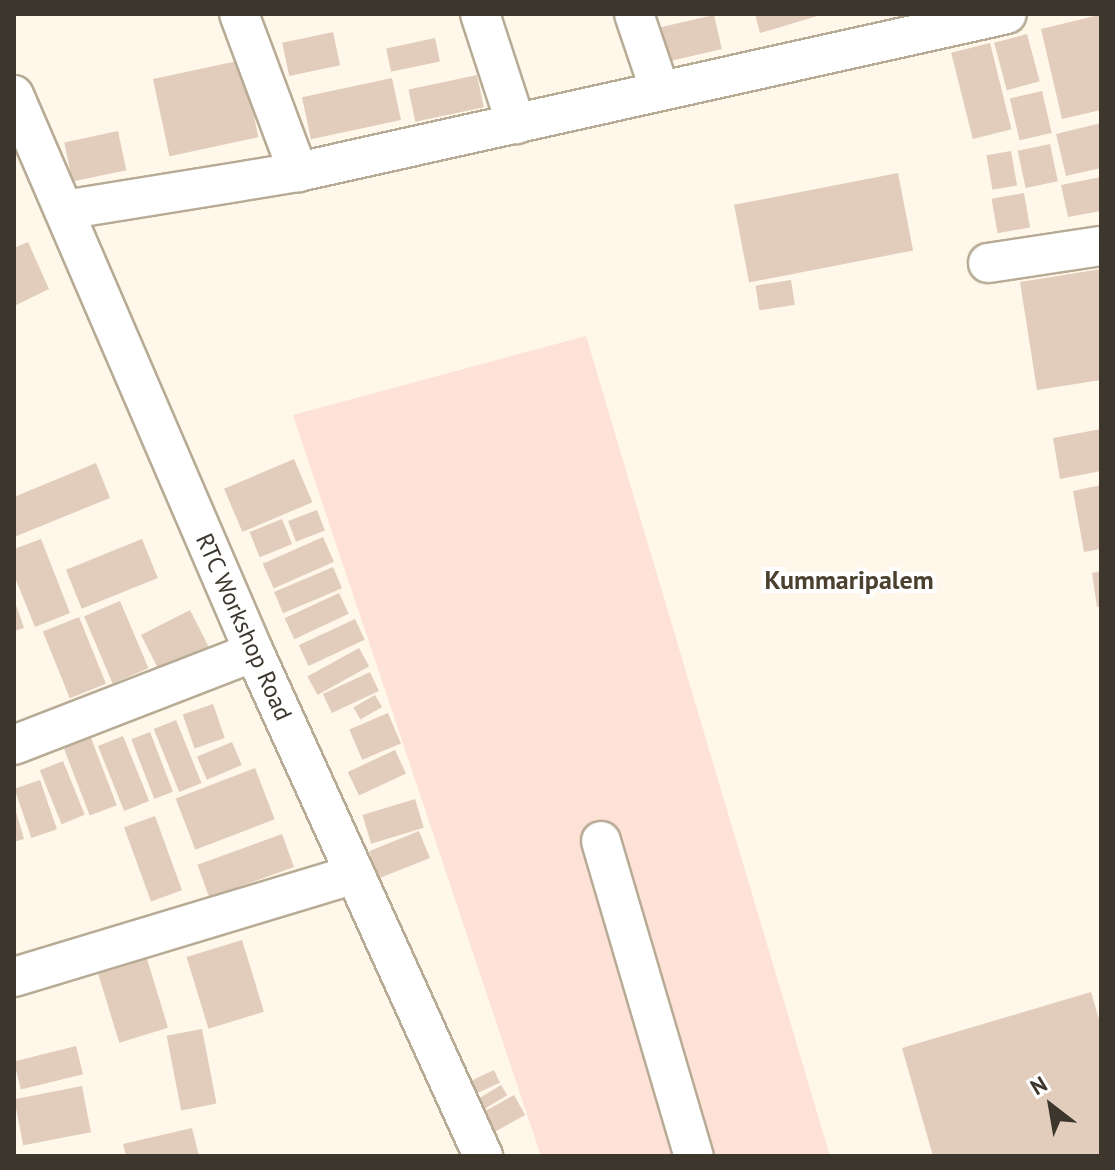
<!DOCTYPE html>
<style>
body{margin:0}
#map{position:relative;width:1115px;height:1170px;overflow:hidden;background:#fff7e9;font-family:"PT Sans",sans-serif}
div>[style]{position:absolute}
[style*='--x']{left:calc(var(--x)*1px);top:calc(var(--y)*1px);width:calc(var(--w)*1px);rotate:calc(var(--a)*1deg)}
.green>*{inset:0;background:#fee1d7}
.building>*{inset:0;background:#e2cdbc;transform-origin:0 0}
.roads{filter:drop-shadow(2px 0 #b8ab95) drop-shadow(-2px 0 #b8ab95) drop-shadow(0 2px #b8ab95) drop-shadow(0 -2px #b8ab95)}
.minor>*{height:38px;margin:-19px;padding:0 19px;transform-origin:19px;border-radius:19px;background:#fff}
span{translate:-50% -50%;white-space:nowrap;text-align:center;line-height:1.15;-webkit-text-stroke:8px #fff;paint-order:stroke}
.street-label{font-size:24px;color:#3c362d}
.neighbourhood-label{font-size:26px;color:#4c412e;font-weight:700}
.frame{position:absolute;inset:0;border:16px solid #3c362d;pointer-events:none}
.north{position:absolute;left:1011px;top:1066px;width:80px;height:80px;-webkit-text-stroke:6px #fff;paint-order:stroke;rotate:329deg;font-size:22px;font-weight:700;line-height:32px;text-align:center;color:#3c362d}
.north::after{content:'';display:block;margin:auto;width:28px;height:36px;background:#3c362d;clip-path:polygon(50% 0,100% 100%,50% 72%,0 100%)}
</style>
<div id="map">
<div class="green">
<div style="clip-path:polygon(586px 336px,830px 1156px,541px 1156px,293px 415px)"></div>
</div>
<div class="building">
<div style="clip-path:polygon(755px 14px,821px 14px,821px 15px,760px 33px)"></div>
<div style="left:714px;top:15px;width:35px;height:55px;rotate:77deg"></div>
<div style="clip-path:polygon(1099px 15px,1101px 110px,1062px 119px,1041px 29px)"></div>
<div style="left:333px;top:32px;width:34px;height:52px;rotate:78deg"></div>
<div style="left:1027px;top:34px;width:49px;height:34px;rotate:75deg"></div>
<div style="left:435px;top:38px;width:24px;height:50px;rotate:78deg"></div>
<div style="left:990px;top:43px;width:89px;height:40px;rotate:76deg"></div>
<div style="left:242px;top:60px;width:79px;height:91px;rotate:78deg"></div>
<div style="left:477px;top:75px;width:33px;height:70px;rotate:78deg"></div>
<div style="left:392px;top:78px;width:43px;height:92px;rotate:78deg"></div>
<div style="left:1042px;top:91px;width:43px;height:33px;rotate:77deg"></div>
<div style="clip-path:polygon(1101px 123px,1101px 168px,1066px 176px,1056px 134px)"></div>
<div style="left:118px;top:131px;width:40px;height:55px;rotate:78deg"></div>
<div style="left:1050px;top:144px;width:38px;height:33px;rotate:78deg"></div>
<div style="left:1011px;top:151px;width:35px;height:25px;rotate:80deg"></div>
<div style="left:898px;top:173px;width:79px;height:167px;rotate:79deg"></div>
<div style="clip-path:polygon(1101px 177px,1101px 211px,1068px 217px,1061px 185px)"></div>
<div style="left:1024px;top:193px;width:35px;height:33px;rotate:80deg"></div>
<div style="clip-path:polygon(28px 242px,49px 289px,14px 306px,14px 248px)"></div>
<div style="clip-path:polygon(1101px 269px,1101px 380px,1037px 390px,1020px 282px)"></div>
<div style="left:791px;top:280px;width:25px;height:36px;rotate:81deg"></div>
<div style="clip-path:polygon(1101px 429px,1101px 471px,1060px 479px,1053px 438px)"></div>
<div style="left:294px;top:459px;width:47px;height:76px;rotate:67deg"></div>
<div style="clip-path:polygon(96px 463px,110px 498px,14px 537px,14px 497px)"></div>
<div style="clip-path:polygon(1101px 485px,1101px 549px,1084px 552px,1073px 491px)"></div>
<div style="left:317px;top:510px;width:22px;height:31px;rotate:69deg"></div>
<div style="left:282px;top:519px;width:27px;height:35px;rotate:68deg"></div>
<div style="left:323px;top:537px;width:27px;height:66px;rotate:66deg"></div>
<div style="clip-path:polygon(41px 539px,70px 613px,35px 627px,14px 575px,14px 549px)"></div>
<div style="left:142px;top:539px;width:42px;height:82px;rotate:68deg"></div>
<div style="left:333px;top:567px;width:23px;height:64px;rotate:67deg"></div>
<div style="clip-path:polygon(1101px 571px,1101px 606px,1097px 607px,1092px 573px)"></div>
<div style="left:339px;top:593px;width:23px;height:60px;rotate:65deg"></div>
<div style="clip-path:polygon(14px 599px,24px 628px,14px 631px)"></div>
<div style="left:120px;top:601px;width:73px;height:39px;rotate:67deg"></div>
<div style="left:190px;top:610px;width:42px;height:55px;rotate:63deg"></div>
<div style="left:79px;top:617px;width:72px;height:39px;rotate:68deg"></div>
<div style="left:355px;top:619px;width:23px;height:62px;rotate:65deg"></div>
<div style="left:359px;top:648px;width:21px;height:59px;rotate:61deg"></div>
<div style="left:370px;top:672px;width:21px;height:52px;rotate:65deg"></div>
<div style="left:375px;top:695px;width:14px;height:25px;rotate:60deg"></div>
<div style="left:213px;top:704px;width:36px;height:32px;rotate:71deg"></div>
<div style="left:388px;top:713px;width:33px;height:42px;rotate:67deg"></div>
<div style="left:176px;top:720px;width:68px;height:24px;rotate:68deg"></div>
<div style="left:150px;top:732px;width:64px;height:20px;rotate:69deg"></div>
<div style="left:123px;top:736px;width:70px;height:27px;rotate:68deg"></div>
<div style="left:91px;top:738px;width:72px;height:29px;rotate:69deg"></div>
<div style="left:232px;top:742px;width:25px;height:38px;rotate:67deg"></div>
<div style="left:395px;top:750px;width:26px;height:52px;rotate:65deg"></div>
<div style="left:63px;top:761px;width:58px;height:25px;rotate:68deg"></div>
<div style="left:255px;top:768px;width:55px;height:85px;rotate:69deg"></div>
<div style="left:40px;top:780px;width:52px;height:27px;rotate:71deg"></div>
<div style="left:415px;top:799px;width:30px;height:55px;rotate:73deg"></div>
<div style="clip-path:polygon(14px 805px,24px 839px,14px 842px)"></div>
<div style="left:155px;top:816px;width:79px;height:33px;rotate:70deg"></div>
<div style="left:419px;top:831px;width:29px;height:54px;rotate:68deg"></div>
<div style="left:282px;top:834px;width:35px;height:90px;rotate:70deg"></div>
<div style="left:242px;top:940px;width:75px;height:58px;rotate:73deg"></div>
<div style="left:147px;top:959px;width:72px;height:51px;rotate:73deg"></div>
<div style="clip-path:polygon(1091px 992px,1101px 1026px,1101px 1156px,933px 1156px,902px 1048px)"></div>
<div style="left:202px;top:1029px;width:76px;height:36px;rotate:79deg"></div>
<div style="left:76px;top:1046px;width:29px;height:64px;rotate:76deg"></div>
<div style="left:494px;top:1070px;width:14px;height:30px;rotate:65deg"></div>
<div style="left:501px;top:1085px;width:12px;height:29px;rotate:59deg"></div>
<div style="left:82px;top:1086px;width:47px;height:69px;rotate:79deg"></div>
<div style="left:514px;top:1095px;width:23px;height:34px;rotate:61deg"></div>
<div style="clip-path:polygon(192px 1128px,199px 1156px,126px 1156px,123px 1144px)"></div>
</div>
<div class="roads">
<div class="minor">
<div style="--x:239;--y:14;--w:169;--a:69.5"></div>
<div style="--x:480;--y:14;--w:116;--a:71.9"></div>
<div style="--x:634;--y:14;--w:78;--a:71.3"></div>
<div style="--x:14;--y:95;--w:607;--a:66.69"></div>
<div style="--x:254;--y:652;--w:554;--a:65.56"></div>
<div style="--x:64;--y:210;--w:237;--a:-9.2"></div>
<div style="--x:298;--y:172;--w:726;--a:-12.56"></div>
<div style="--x:988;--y:263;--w:114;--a:-8.6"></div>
<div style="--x:14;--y:745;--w:257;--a:-21.2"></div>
<div style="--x:601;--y:841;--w:328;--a:73.6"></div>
<div style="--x:14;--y:977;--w:356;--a:-16.8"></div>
</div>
</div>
<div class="street-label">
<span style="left:244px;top:627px;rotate:66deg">RTC Workshop Road</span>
</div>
<div class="neighbourhood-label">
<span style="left:849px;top:580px">Kummaripalem</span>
</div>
<div class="frame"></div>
<div class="north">N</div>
</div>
